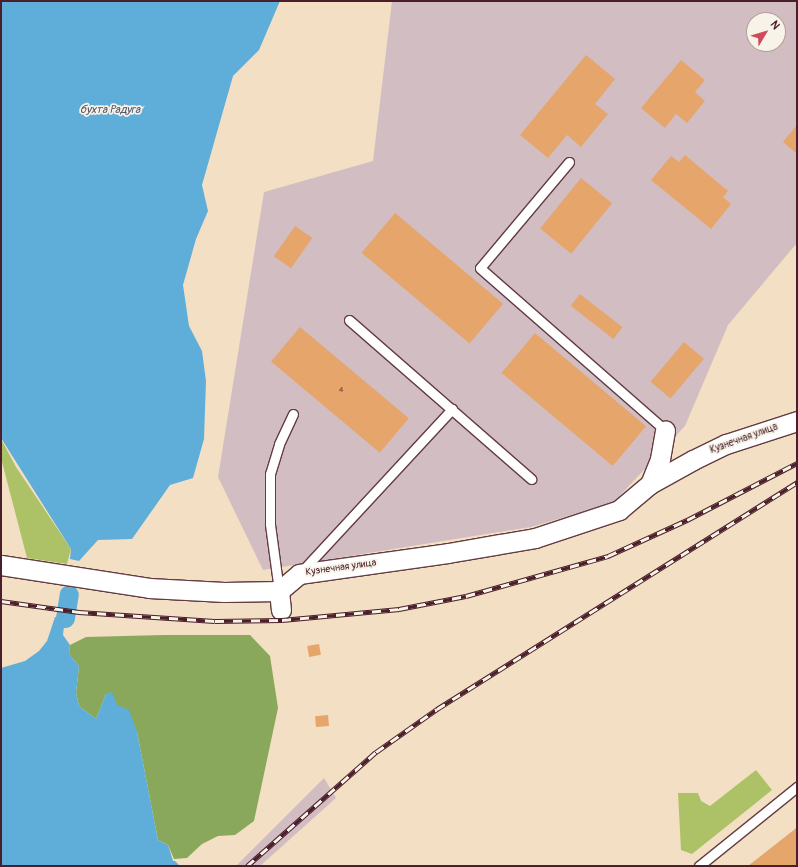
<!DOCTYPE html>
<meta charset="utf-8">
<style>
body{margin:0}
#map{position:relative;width:798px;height:867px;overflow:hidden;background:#f3dfc3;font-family:Pangolin,sans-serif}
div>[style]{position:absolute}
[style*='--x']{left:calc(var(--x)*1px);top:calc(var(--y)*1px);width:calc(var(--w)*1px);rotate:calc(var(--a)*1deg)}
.industrial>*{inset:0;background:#d2bec2}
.green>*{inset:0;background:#adc266}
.forest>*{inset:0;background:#8aa85b}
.water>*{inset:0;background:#5faed9}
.stream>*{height:5.5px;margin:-2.75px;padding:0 2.75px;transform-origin:2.75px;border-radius:2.75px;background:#5faed9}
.canal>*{height:19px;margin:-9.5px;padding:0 9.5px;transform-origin:9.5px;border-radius:9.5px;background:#5faed9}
.building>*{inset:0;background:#e5a56b;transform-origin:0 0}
.roads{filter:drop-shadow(1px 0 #633c42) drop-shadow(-1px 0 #633c42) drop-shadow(0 1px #633c42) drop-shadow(0 -1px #633c42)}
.service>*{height:9px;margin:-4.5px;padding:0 4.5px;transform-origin:4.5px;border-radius:4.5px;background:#fff}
.minor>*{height:19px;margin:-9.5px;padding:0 9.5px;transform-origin:9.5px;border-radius:9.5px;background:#fff}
.rail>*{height:4.5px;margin-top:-2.25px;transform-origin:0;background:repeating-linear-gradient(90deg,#f7f3e8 0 9px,#4a1f2b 0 18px);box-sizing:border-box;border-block:1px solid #4a1f2b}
span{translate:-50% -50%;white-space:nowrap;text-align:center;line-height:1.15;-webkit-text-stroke:3.5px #f7f3e8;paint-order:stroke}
.number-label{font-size:8px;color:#71403b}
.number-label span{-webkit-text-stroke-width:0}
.street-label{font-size:10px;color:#4a1f2b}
.water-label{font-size:11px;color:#515168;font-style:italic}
.frame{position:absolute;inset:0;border:2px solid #4a1f2b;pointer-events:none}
.north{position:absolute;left:746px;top:12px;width:40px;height:40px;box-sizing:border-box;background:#f7f3e8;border:1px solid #b29e9c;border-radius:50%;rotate:52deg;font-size:11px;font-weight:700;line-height:16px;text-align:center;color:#4a1f2b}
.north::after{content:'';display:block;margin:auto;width:14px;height:18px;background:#d1495b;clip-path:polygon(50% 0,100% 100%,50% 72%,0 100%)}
</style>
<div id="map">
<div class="industrial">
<div style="clip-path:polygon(evenodd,392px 1px,797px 1px,797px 243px,728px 325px,685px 426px,613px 503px,531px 527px,263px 570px,218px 477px,264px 192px,373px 161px,392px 1px,754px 20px,778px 20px,778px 44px,754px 44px,754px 20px)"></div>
<div style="clip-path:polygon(324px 778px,336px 798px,260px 866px,236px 866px)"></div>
</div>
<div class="green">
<div style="clip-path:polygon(1px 439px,16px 467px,71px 549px,67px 564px,27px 558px,1px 458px)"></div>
<div style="clip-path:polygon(756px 770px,772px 790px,692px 854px,681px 850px,678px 793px,698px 793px,701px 801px,710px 806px)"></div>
</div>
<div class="forest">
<div style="clip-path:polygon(164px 635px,250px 635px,270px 656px,278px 708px,254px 821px,235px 835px,218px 836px,202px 844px,187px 858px,174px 859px,168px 845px,158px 840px,137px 732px,106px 694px,96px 719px,79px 706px,76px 693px,79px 666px,69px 654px,70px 645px,86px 637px)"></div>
</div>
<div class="water">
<div style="clip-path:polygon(1px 1px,280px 1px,259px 50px,233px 76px,202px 185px,208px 211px,196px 239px,183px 285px,189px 326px,202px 351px,206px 381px,204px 439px,193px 478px,170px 485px,132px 539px,98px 540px,79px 561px,70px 559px,71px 549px,1px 438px)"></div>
<div style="clip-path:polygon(55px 617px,65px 618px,63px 635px,70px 645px,69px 654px,79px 666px,76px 693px,79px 706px,96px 719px,106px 694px,112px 692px,117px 705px,129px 710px,137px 732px,158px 840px,168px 845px,174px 864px,166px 866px,1px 866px,1px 668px,25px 661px,39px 651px,47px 641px)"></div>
</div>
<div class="stream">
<div style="--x:174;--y:864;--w:3;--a:45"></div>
</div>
<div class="canal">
<div style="--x:65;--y:618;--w:24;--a:-81"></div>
</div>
<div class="building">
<div style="clip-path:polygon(586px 55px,615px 79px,595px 104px,608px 114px,581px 147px,567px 135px,548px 158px,520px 135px)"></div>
<div style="clip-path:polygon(681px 60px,705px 80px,695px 92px,705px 101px,687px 123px,676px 114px,665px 128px,641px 108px)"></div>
<div style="clip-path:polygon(797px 125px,797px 154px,783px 142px)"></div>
<div style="clip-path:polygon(685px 155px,728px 191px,723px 197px,731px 204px,711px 229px,651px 180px,671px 156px,679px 162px)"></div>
<div style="left:581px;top:178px;width:40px;height:65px;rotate:39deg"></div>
<div style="left:395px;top:213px;width:141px;height:52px;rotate:40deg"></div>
<div style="left:295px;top:226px;width:21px;height:37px;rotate:35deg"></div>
<div style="left:580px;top:294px;width:54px;height:15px;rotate:38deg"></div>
<div style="left:300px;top:327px;width:142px;height:45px;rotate:40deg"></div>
<div style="left:535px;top:333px;width:145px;height:52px;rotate:40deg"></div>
<div style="left:684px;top:342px;width:26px;height:52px;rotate:40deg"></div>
<div style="left:319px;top:644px;width:11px;height:12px;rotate:80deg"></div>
<div style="left:328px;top:715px;width:11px;height:13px;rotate:85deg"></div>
<div style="clip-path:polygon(797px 827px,797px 866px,748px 866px,795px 829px)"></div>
</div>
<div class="roads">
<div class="service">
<div style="--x:569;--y:162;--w:138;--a:130"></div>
<div style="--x:480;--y:268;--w:246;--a:41.2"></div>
<div style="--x:349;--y:320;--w:242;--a:41.1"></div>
<div style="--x:302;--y:571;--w:221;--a:-47.2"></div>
<div style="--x:279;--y:591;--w:68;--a:-97.7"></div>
<div style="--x:270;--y:524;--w:50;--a:-90"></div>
<div style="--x:270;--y:474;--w:31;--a:-73"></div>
<div style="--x:279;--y:444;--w:33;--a:-65"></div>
<div style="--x:699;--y:866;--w:126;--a:-38.9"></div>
</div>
<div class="minor">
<div style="--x:650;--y:484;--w:27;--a:-68"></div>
<div style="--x:660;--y:459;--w:29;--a:-80"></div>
<div style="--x:1;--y:565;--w:150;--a:8.8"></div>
<div style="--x:149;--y:588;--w:75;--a:3.1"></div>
<div style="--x:224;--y:592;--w:55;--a:-1"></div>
<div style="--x:279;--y:591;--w:26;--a:-40"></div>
<div style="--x:299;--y:574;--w:150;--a:-8"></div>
<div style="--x:448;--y:553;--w:88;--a:-9.8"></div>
<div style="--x:535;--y:538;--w:89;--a:-18.4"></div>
<div style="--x:619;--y:510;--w:40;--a:-40"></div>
<div style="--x:650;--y:484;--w:49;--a:-29.2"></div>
<div style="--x:693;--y:460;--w:37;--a:-26"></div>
<div style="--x:726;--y:444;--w:75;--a:-17.9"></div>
<div style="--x:279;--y:591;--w:19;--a:84"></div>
</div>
</div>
<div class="rail">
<div style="--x:1;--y:601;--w:79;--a:8"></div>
<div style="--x:79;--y:612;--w:136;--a:3.8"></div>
<div style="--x:215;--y:621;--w:67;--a:-0.9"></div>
<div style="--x:282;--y:620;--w:118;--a:-5.4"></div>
<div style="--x:399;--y:609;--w:68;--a:-11"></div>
<div style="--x:466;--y:596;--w:148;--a:-15.7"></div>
<div style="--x:608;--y:556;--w:87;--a:-24.5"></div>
<div style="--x:687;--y:520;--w:124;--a:-27.4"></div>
<div style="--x:247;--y:866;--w:172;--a:-41.5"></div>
<div style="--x:376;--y:752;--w:75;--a:-35.2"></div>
<div style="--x:437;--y:709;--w:426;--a:-32.2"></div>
</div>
<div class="number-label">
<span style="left:341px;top:390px">4</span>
</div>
<div class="street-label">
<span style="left:744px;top:439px;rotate:-20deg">Кузнечная улица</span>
<span style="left:341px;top:568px;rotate:-8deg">Кузнечная улица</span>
</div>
<div class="water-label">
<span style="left:110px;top:110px">бухта Радуга</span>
</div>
<div class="frame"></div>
<div class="north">N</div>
</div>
